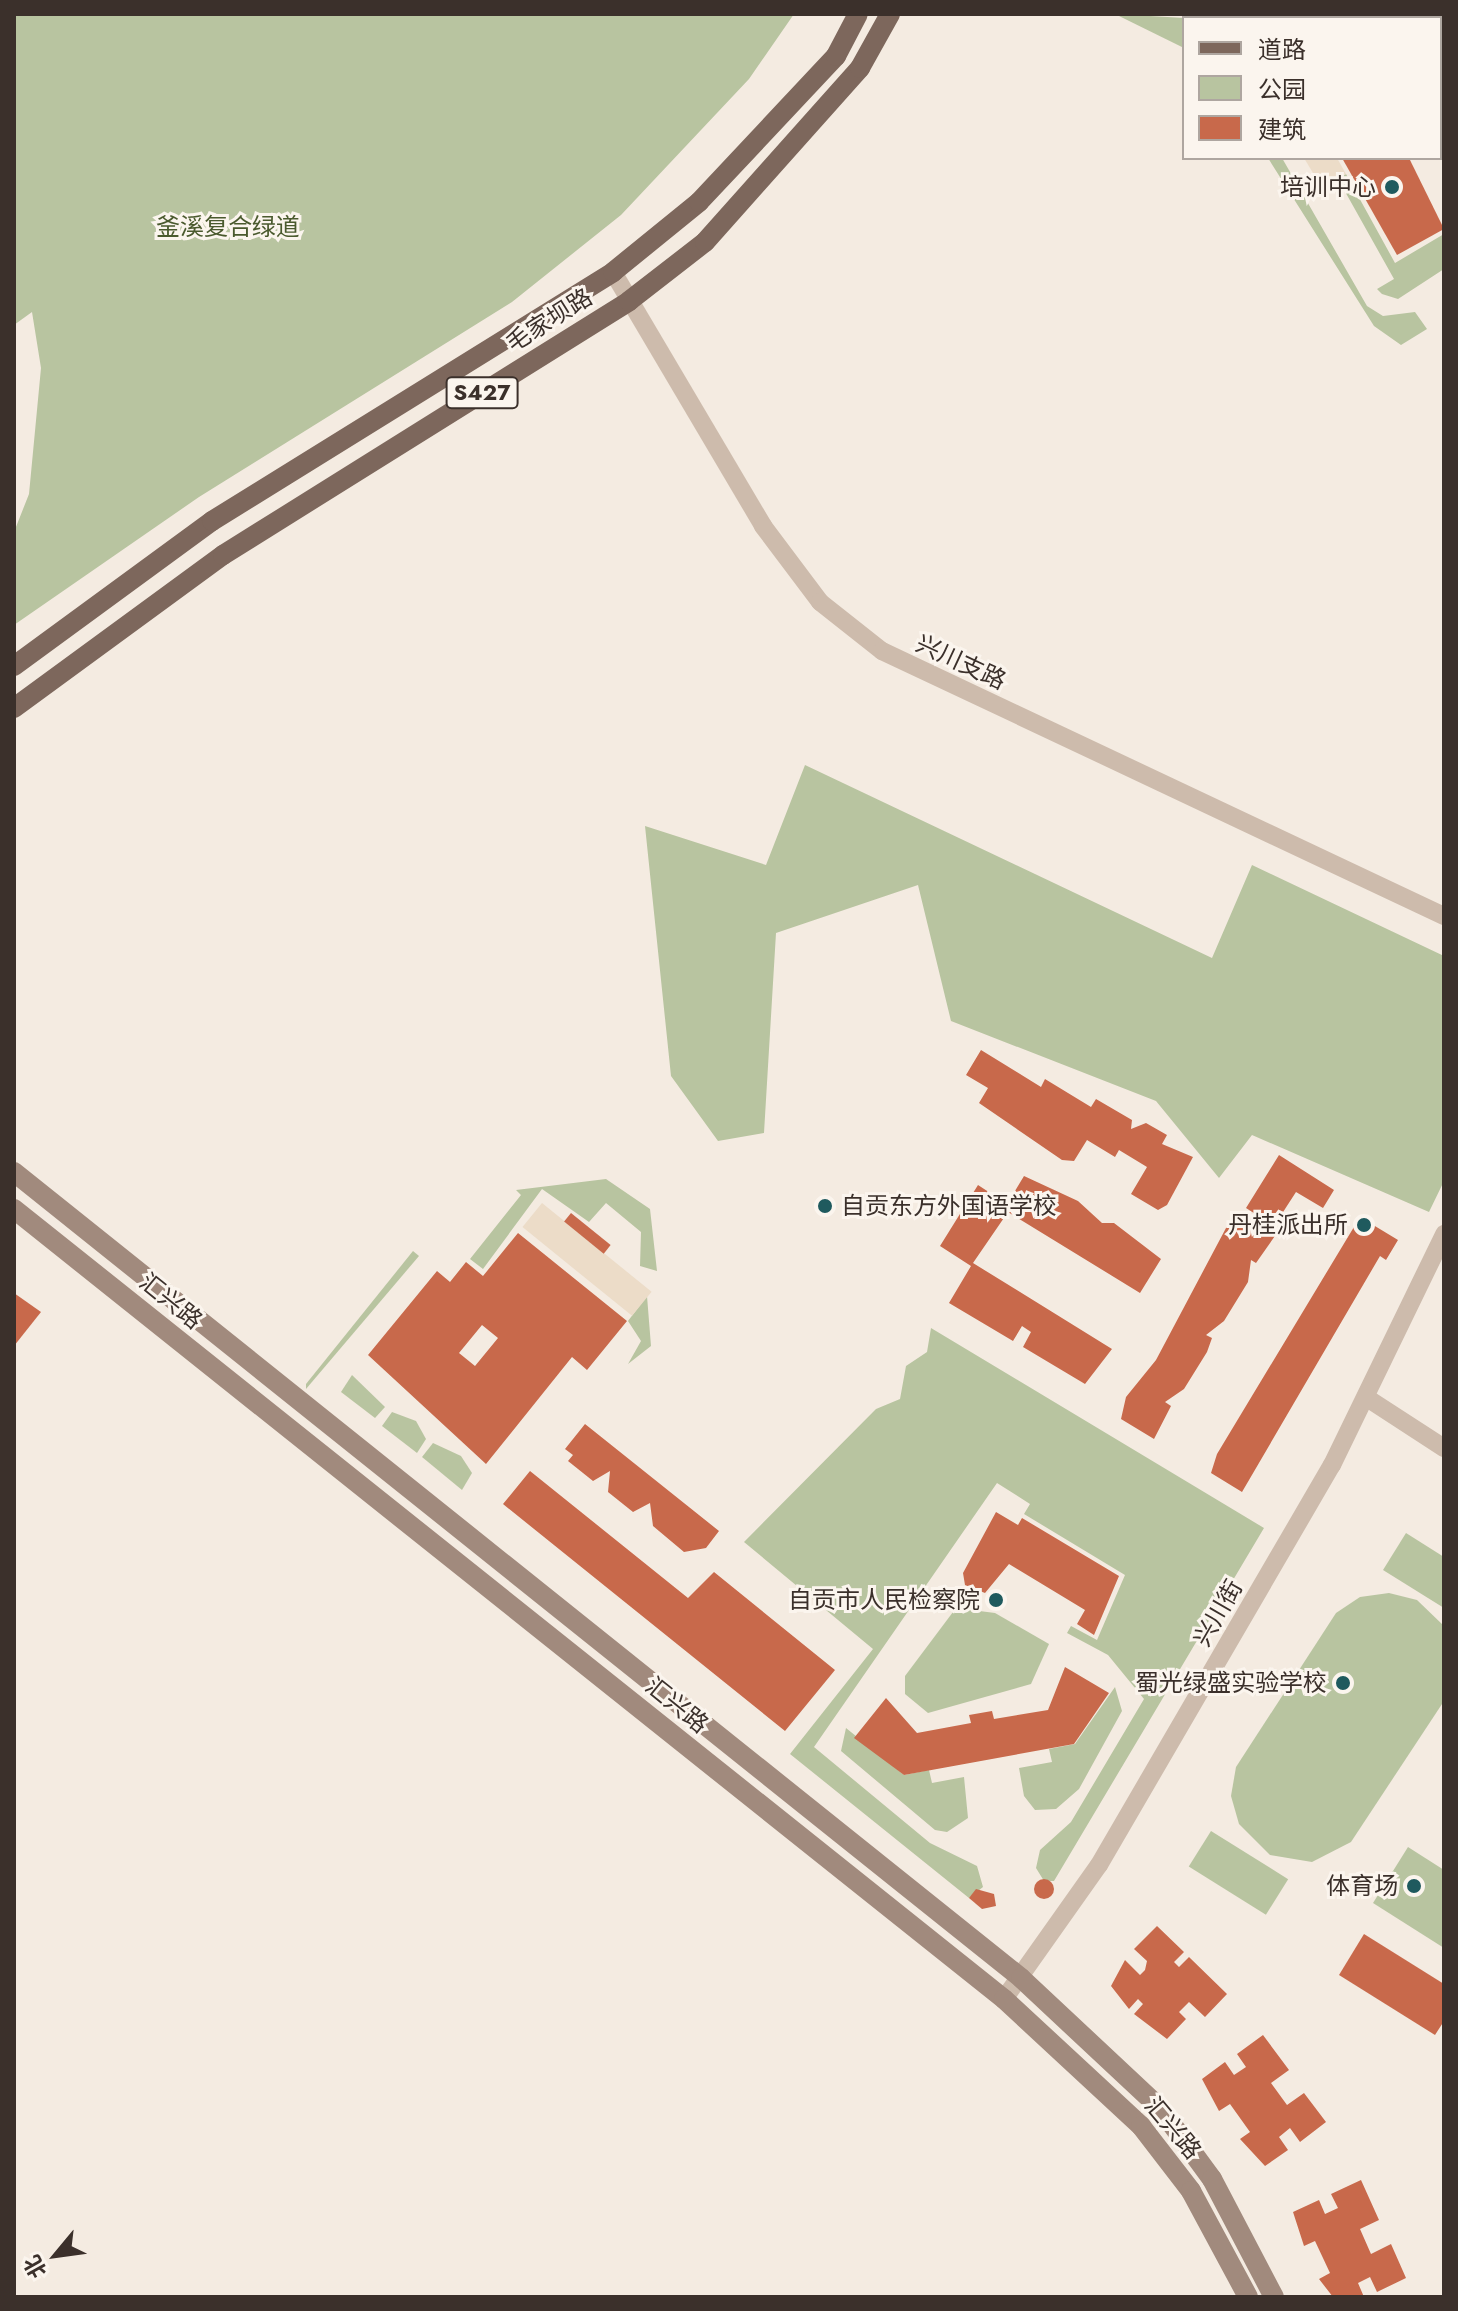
<!DOCTYPE html>
<meta charset="utf-8">
<style>
body{margin:0}
#map{position:relative;width:1458px;height:2311px;overflow:hidden;background:#f4ebe1;font-family:Jost,"Noto Sans SC",sans-serif}
div>[style]{position:absolute}
[style*='--x']{left:calc(var(--x)*1px);top:calc(var(--y)*1px);width:calc(var(--w)*1px);rotate:calc(var(--a)*1deg)}
.green>*{inset:0;background:#b8c4a0;transform-origin:0 0}
.plaza>*{inset:0;background:#ecdcc8;transform-origin:0 0}
.building>*{inset:0;background:#c8694b;transform-origin:0 0}
.round{border-radius:50%}
.minor>*{height:18px;margin:-9px;padding:0 9px;transform-origin:9px;border-radius:9px;background:#cdbbac}
.secondary>*{height:20px;margin:-10px;padding:0 10px;transform-origin:10px;border-radius:10px;background:#a18a7d}
.primary>*{height:20px;margin:-10px;padding:0 10px;transform-origin:10px;border-radius:10px;background:#7d675c}
.dots>*{width:22px;height:22px;translate:-50% -50%;box-sizing:border-box;border:4px solid #fbf5ee;border-radius:50%}
span{translate:-50% -50%;white-space:nowrap;text-align:center;line-height:1.15;-webkit-text-stroke:6px #fbf5ee;paint-order:stroke}
.shield-label span{padding:2px 6px;background:#fbf5ee;border:2px solid;border-radius:6px;-webkit-text-stroke-width:0}
.shield-label{font-size:22px;color:#3b302b;font-weight:700}
.poi-label{font-size:24px;color:#3b302b}
.right{translate:-100% -50%;text-align:right}
.left{translate:0 -50%;text-align:left}
.park-label{font-size:24px;color:#4a5a2e}
.street-label{font-size:24px;color:#3b302b}
.frame{position:absolute;inset:0;border:16px solid #3b302b;pointer-events:none}
.legend{position:absolute;left:1182px;top:16px;width:260px;height:144px;box-sizing:border-box;background:#fbf5ee;border:2px solid #aea6a0;margin:0;padding:10px 14px;list-style:none;font-size:24px;color:#3b302b}
.legend li{display:flex;align-items:center;gap:16px;height:40px}
.legend b{width:40px;border:2px solid #aea6a0}
.north{position:absolute;left:16px;top:2215px;width:80px;height:80px;-webkit-text-stroke:6px #fbf5ee;paint-order:stroke;rotate:241deg;font-size:22px;font-weight:700;line-height:32px;text-align:center;color:#3b302b}
.north::after{content:'';display:block;margin:auto;width:28px;height:36px;background:#3b302b;clip-path:polygon(50% 0,100% 100%,50% 72%,0 100%)}
</style>
<div id="map">
<div class="green">
<div style="clip-path:polygon(14px 14px,794px 14px,749px 79px,621px 215px,512px 302px,199px 497px,14px 625px,14px 532px,29px 494px,41px 368px,32px 312px,14px 325px)"></div>
<div style="clip-path:polygon(1115px 14px,1185px 18px,1184px 48px,1121px 17px)"></div>
<div style="clip-path:polygon(1268px 158px,1282px 158px,1367px 306px,1383px 316px,1415px 312px,1427px 329px,1401px 345px,1374px 326px)"></div>
<div style="clip-path:polygon(1346px 174px,1395px 263px,1444px 234px,1444px 269px,1398px 299px,1382px 294px,1377px 289px,1394px 279px,1338px 179px)"></div>
<div style="clip-path:polygon(805px 765px,1212px 958px,1252px 865px,1444px 956px,1444px 1181px,1429px 1212px,1252px 1135px,1219px 1178px,1156px 1101px,951px 1021px,918px 885px,776px 933px,764px 1133px,718px 1141px,671px 1076px,645px 826px,766px 865px)"></div>
<div style="clip-path:polygon(606px 1179px,650px 1209px,657px 1271px,640px 1266px,641px 1232px,606px 1203px,589px 1222px,542px 1189px,483px 1269px,470px 1259px,521px 1195px,516px 1190px)"></div>
<div style="clip-path:polygon(413px 1251px,419px 1256px,306px 1389px,306px 1384px)"></div>
<div style="clip-path:polygon(647px 1296px,651px 1346px,628px 1364px,641px 1341px,628px 1321px)"></div>
<div style="clip-path:polygon(931px 1328px,1264px 1528px,1054px 1881px,1044px 1881px,1036px 1868px,1040px 1850px,1071px 1822px,1144px 1699px,1108px 1655px,1067px 1633px,1071px 1626px,1097px 1640px,1125px 1575px,1024px 1514px,1030px 1504px,997px 1483px,814px 1747px,930px 1843px,977px 1866px,983px 1887px,969px 1898px,790px 1754px,873px 1649px,744px 1542px,876px 1409px,900px 1399px,906px 1366px,927px 1352px)"></div>
<div style="clip-path:polygon(352px 1375px,385px 1407px,375px 1418px,341px 1392px)"></div>
<div style="clip-path:polygon(392px 1412px,416px 1421px,426px 1439px,417px 1453px,382px 1426px)"></div>
<div style="clip-path:polygon(433px 1443px,461px 1456px,472px 1473px,462px 1490px,422px 1457px)"></div>
<div style="clip-path:polygon(1406px 1533px,1444px 1557px,1444px 1608px,1383px 1570px)"></div>
<div style="clip-path:polygon(1389px 1593px,1417px 1600px,1444px 1626px,1444px 1701px,1351px 1842px,1312px 1862px,1270px 1855px,1239px 1824px,1231px 1796px,1236px 1767px,1336px 1613px,1360px 1597px)"></div>
<div style="clip-path:polygon(956px 1608px,995px 1613px,1049px 1644px,1031px 1684px,928px 1713px,905px 1694px,905px 1676px)"></div>
<div style="clip-path:polygon(1115px 1687px,1122px 1711px,1079px 1789px,1056px 1809px,1035px 1810px,1024px 1796px,1019px 1768px,1052px 1762px,1049px 1749px,1075px 1744px)"></div>
<div style="clip-path:polygon(846px 1728px,904px 1775px,929px 1770px,932px 1783px,964px 1777px,968px 1818px,947px 1832px,935px 1830px,841px 1751px)"></div>
<div style="left:1211px;top:1831px;width:91px;height:42px;rotate:32deg"></div>
<div style="clip-path:polygon(1408px 1847px,1444px 1870px,1444px 1948px,1373px 1903px)"></div>
</div>
<div class="plaza">
<div style="clip-path:polygon(1304px 158px,1337px 158px,1346px 174px,1322px 188px)"></div>
<div style="left:542px;top:1203px;width:141px;height:31px;rotate:39deg"></div>
</div>
<div class="building">
<div style="left:1275px;top:14px;width:62px;height:4px"></div>
<div style="clip-path:polygon(1394px 14px,1444px 14px,1444px 22px,1396px 18px)"></div>
<div style="clip-path:polygon(1342px 158px,1409px 158px,1444px 229px,1397px 255px)"></div>
<div style="clip-path:polygon(981px 1050px,1041px 1087px,1045px 1079px,1091px 1107px,1096px 1099px,1132px 1120px,1131px 1129px,1146px 1123px,1167px 1135px,1162px 1144px,1193px 1157px,1167px 1205px,1158px 1210px,1131px 1194px,1147px 1167px,1119px 1150px,1115px 1157px,1087px 1140px,1074px 1161px,1062px 1160px,979px 1103px,988px 1088px,966px 1075px)"></div>
<div style="clip-path:polygon(1279px 1155px,1334px 1190px,1323px 1208px,1296px 1192px,1274px 1226px,1246px 1208px)"></div>
<div style="clip-path:polygon(1024px 1176px,1078px 1201px,1102px 1223px,1114px 1223px,1161px 1259px,1140px 1293px,1008px 1212px,973px 1263px,1112px 1349px,1085px 1384px,1023px 1347px,1031px 1332px,1022px 1326px,1013px 1341px,949px 1303px,971px 1266px,940px 1246px,978px 1185px,1007px 1204px)"></div>
<div style="left:571px;top:1213px;width:51px;height:11px;rotate:39deg"></div>
<div style="clip-path:polygon(1243px 1213px,1277px 1233px,1256px 1263px,1251px 1260px,1248px 1282px,1224px 1321px,1206px 1335px,1212px 1338px,1207px 1352px,1184px 1389px,1165px 1402px,1171px 1406px,1154px 1439px,1121px 1419px,1126px 1397px,1156px 1360px,1226px 1228px)"></div>
<div style="clip-path:polygon(1360px 1217px,1398px 1240px,1386px 1260px,1380px 1256px,1242px 1492px,1211px 1473px,1217px 1454px)"></div>
<div style="clip-path:polygon(evenodd,518px 1233px,627px 1321px,587px 1370px,572px 1357px,486px 1464px,368px 1355px,437px 1271px,450px 1282px,466px 1262px,483px 1276px,518px 1233px,482px 1325px,498px 1338px,475px 1366px,459px 1353px,482px 1325px)"></div>
<div style="clip-path:polygon(14px 1293px,41px 1312px,14px 1346px)"></div>
<div style="clip-path:polygon(585px 1424px,719px 1531px,706px 1548px,684px 1552px,653px 1526px,650px 1503px,633px 1512px,608px 1492px,610px 1471px,593px 1481px,568px 1461px,573px 1455px,565px 1449px)"></div>
<div style="clip-path:polygon(530px 1471px,688px 1598px,714px 1572px,835px 1670px,785px 1731px,503px 1504px)"></div>
<div style="clip-path:polygon(996px 1512px,1018px 1525px,1022px 1518px,1119px 1576px,1094px 1635px,1077px 1624px,1085px 1610px,1009px 1564px,985px 1593px,965px 1585px,963px 1573px)"></div>
<div style="clip-path:polygon(1065px 1667px,1109px 1693px,1074px 1744px,904px 1775px,854px 1738px,886px 1698px,917px 1733px,971px 1723px,969px 1715px,992px 1711px,994px 1719px,1048px 1710px)"></div>
<div class="round" style="left:1034px;top:1879px;width:20px;height:20px"></div>
<div style="clip-path:polygon(976px 1889px,994px 1894px,996px 1906px,982px 1909px,969px 1898px)"></div>
<div style="clip-path:polygon(1157px 1926px,1184px 1952px,1174px 1962px,1179px 1967px,1189px 1957px,1227px 1994px,1205px 2017px,1189px 2002px,1179px 2012px,1186px 2019px,1167px 2039px,1134px 2014px,1143px 2004px,1138px 1999px,1129px 2009px,1111px 1986px,1125px 1960px,1140px 1975px,1145px 1970px,1147px 1961px,1134px 1949px)"></div>
<div style="clip-path:polygon(1364px 1934px,1444px 1984px,1444px 2021px,1435px 2035px,1339px 1975px)"></div>
<div style="clip-path:polygon(1263px 2035px,1289px 2070px,1271px 2083px,1287px 2105px,1304px 2093px,1326px 2122px,1300px 2142px,1290px 2128px,1279px 2137px,1288px 2150px,1265px 2166px,1240px 2139px,1250px 2132px,1230px 2104px,1219px 2111px,1202px 2079px,1225px 2062px,1234px 2075px,1246px 2067px,1237px 2054px)"></div>
<div style="clip-path:polygon(1361px 2180px,1379px 2220px,1360px 2229px,1371px 2254px,1391px 2244px,1406px 2278px,1377px 2292px,1370px 2277px,1358px 2283px,1364px 2297px,1333px 2297px,1319px 2279px,1330px 2273px,1315px 2241px,1304px 2246px,1293px 2212px,1319px 2200px,1325px 2214px,1338px 2208px,1331px 2194px)"></div>
</div>
<div class="minor">
<div style="--x:613;--y:272;--w:295;--a:59.4"></div>
<div style="--x:763;--y:526;--w:95;--a:53.1"></div>
<div style="--x:820;--y:602;--w:79;--a:38.3"></div>
<div style="--x:882;--y:651;--w:621;--a:25.25"></div>
<div style="--x:1367;--y:1398;--w:92;--a:33"></div>
<div style="--x:1004;--y:1999;--w:164;--a:-54.7"></div>
<div style="--x:1099;--y:1865;--w:463;--a:-59.8"></div>
<div style="--x:1332;--y:1465;--w:257;--a:-64.1"></div>
</div>
<div class="secondary">
<div style="--x:14;--y:1172;--w:1290;--a:38.67"></div>
<div style="--x:1021;--y:1978;--w:190;--a:43.1"></div>
<div style="--x:1160;--y:2108;--w:88;--a:53.8"></div>
<div style="--x:1212;--y:2179;--w:133;--a:62.3"></div>
<div style="--x:14;--y:1209;--w:1267;--a:38.59"></div>
<div style="--x:1004;--y:1999;--w:187;--a:42.8"></div>
<div style="--x:1141;--y:2126;--w:82;--a:52.4"></div>
<div style="--x:1191;--y:2191;--w:120;--a:61.7"></div>
</div>
<div class="primary">
<div style="--x:14;--y:666;--w:245;--a:-36.2"></div>
<div style="--x:212;--y:521;--w:472;--a:-31.8"></div>
<div style="--x:613;--y:272;--w:111;--a:-39.1"></div>
<div style="--x:699;--y:202;--w:200;--a:-46.8"></div>
<div style="--x:836;--y:56;--w:47;--a:-62.4"></div>
<div style="--x:14;--y:708;--w:259;--a:-36.2"></div>
<div style="--x:223;--y:555;--w:479;--a:-32"></div>
<div style="--x:629;--y:301;--w:96;--a:-37.8"></div>
<div style="--x:705;--y:242;--w:233;--a:-48.3"></div>
<div style="--x:860;--y:68;--w:62;--a:-60.9"></div>
</div>
<div class="dots">
<div style="left:1392px;top:187px;background:#1f5a5e"></div>
<div style="left:825px;top:1206px;background:#1f5a5e"></div>
<div style="left:1364px;top:1225px;background:#1f5a5e"></div>
<div style="left:996px;top:1600px;background:#1f5a5e"></div>
<div style="left:1343px;top:1683px;background:#1f5a5e"></div>
<div style="left:1414px;top:1886px;background:#1f5a5e"></div>
</div>
<div class="shield-label">
<span style="left:482px;top:393px">S427</span>
</div>
<div class="poi-label">
<span class="right" style="left:1376px;top:187px">培训中心</span>
<span class="left" style="left:841px;top:1206px">自贡东方外国语学校</span>
<span class="right" style="left:1348px;top:1225px">丹桂派出所</span>
<span class="right" style="left:980px;top:1600px">自贡市人民检察院</span>
<span class="right" style="left:1327px;top:1683px">蜀光绿盛实验学校</span>
<span class="right" style="left:1398px;top:1886px">体育场</span>
</div>
<div class="park-label">
<span style="left:228px;top:227px">釜溪复合绿道</span>
</div>
<div class="street-label">
<span style="left:549px;top:320px;rotate:-32deg">毛家坝路</span>
<span style="left:961px;top:662px;rotate:25deg">兴川支路</span>
<span style="left:171px;top:1301px;rotate:39deg">汇兴路</span>
<span style="left:1218px;top:1613px;rotate:-60deg">兴川街</span>
<span style="left:677px;top:1705px;rotate:39deg">汇兴路</span>
<span style="left:1173px;top:2128px;rotate:50deg">汇兴路</span>
</div>
<div class="frame"></div>
<ul class="legend">
<li><b style="height:10px;background:#7d675c"></b>道路</li>
<li><b style="height:22px;background:#b8c4a0"></b>公园</li>
<li><b style="height:22px;background:#c8694b"></b>建筑</li>
</ul>
<div class="north">北</div>
</div>
